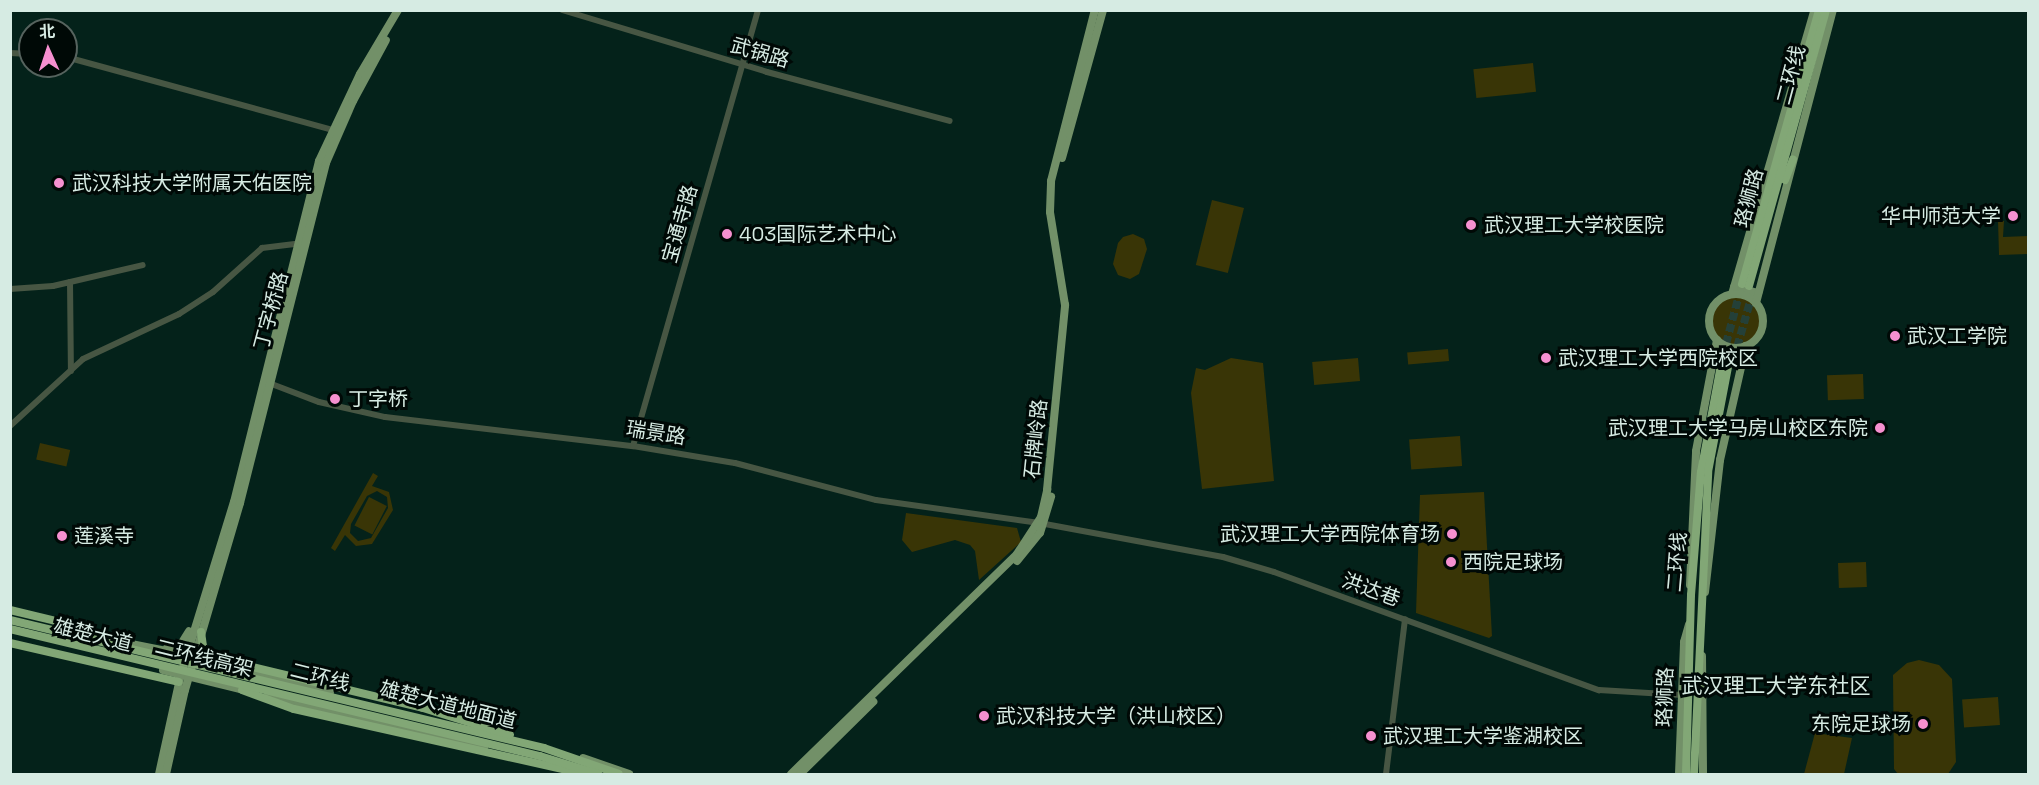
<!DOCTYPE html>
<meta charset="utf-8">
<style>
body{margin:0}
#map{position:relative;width:2039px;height:785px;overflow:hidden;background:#04221a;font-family:"Space Grotesk","Noto Sans SC",sans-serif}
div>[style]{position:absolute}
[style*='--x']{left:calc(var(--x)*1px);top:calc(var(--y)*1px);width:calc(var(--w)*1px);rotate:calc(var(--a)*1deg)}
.green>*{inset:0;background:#393506;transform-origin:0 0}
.round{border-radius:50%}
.highway-tunnel>*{height:8px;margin-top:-4px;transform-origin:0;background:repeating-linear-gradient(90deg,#244038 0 8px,transparent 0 12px)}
.minor>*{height:6px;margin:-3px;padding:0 3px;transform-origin:3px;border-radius:3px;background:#475643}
.major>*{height:8px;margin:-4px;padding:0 4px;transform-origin:4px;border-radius:4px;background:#729068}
.major>.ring{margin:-4px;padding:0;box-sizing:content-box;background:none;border:8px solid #729068;border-radius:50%}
.highway>*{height:8px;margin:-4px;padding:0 4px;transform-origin:4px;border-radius:4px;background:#82a776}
.highway-bridge>*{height:8px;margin:-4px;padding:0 4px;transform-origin:4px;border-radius:4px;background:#82a776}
.dots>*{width:16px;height:16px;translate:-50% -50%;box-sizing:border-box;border:3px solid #000906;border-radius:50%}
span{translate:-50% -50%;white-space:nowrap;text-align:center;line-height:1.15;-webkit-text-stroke:6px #000906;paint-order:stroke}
.street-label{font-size:20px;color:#d6ebe3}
.poi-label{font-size:20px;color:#d6ebe3}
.left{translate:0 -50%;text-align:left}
.right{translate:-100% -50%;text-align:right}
.neighbourhood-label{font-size:21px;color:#d6ebe3}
.frame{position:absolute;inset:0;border:12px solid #d6ebe3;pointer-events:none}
.north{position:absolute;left:18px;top:18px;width:60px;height:60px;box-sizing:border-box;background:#000906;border:2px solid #56635e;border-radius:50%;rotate:357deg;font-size:16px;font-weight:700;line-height:24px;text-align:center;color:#d6ebe3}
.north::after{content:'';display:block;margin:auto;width:21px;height:27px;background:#f690d0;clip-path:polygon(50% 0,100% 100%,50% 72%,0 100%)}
</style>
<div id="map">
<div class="green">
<div style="left:1533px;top:63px;width:29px;height:60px;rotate:84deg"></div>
<div style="left:1212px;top:200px;width:33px;height:67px;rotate:14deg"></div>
<div style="clip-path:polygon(1998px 221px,2004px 221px,2003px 237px,2028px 236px,2028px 254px,1999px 255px)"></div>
<div style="clip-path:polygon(1133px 234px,1144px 239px,1147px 249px,1139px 274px,1130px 279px,1118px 275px,1113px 264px,1118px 243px,1123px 237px)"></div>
<div class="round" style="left:1712px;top:297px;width:48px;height:48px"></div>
<div style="left:1448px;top:349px;width:12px;height:41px;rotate:85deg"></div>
<div style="clip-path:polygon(1231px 358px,1263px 363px,1274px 481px,1202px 489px,1191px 393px,1196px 368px,1205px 370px)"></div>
<div style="left:1358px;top:358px;width:23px;height:46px;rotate:85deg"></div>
<div style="left:1863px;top:374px;width:25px;height:36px;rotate:88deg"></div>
<div style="left:1460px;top:436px;width:30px;height:51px;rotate:86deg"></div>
<div style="left:40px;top:443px;width:31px;height:17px;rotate:13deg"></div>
<div style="clip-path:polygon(evenodd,373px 473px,378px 476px,372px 486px,389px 492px,393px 510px,372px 544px,356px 546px,345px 535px,335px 551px,331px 548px,373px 473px,377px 491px,387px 497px,388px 508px,371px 538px,358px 541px,350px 533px,351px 524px,367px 496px,377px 491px)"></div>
<div style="clip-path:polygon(1484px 492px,1492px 636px,1489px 638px,1416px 613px,1420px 495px)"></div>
<div style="left:369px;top:497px;width:20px;height:32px;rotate:27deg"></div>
<div style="clip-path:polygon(906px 513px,1017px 528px,1021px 542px,979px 580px,975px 551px,970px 545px,955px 540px,912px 552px,902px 540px)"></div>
<div style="left:1866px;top:562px;width:25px;height:28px;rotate:88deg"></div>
<div style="clip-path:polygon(1919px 660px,1939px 665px,1952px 679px,1956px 762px,1948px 774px,1898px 774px,1894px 769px,1893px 675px,1907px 663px)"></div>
<div style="left:1998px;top:697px;width:28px;height:36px;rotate:86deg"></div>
<div style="clip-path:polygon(1815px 733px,1852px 738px,1844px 774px,1804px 774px)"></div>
</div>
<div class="highway-tunnel">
<div style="--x:1723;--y:355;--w:73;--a:-75"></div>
<div style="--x:1734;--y:358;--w:73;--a:-74.1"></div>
</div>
<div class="minor">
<div style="--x:562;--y:10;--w:214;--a:16.8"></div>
<div style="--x:767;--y:72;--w:189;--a:15"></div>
<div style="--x:10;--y:53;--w:20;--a:3"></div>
<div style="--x:66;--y:57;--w:277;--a:15.3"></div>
<div style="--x:70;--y:282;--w:89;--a:89.4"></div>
<div style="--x:10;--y:289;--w:43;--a:-4"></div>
<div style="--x:53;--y:286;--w:92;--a:-13.1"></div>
<div style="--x:269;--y:383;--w:53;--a:20.8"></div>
<div style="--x:319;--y:402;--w:68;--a:12.8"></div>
<div style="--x:385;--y:417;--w:250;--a:6.7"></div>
<div style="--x:633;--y:446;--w:103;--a:9.5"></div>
<div style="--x:735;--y:463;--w:146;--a:14.7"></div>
<div style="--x:876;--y:500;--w:165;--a:8"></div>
<div style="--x:10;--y:426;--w:99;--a:-42.5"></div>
<div style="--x:83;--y:359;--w:106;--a:-25.1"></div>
<div style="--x:179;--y:314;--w:40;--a:-32.9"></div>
<div style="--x:213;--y:292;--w:66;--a:-41.9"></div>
<div style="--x:262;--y:248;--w:41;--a:-7"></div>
<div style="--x:633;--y:446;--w:454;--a:-74"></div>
<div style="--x:1045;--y:524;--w:181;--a:10.5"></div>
<div style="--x:1223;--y:557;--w:53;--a:16.4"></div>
<div style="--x:1274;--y:572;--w:346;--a:20"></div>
<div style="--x:1599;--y:690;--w:83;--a:3.4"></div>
<div style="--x:1386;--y:774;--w:156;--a:-83"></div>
</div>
<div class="major">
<div style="--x:1062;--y:158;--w:154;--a:-74.5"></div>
<div style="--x:1734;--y:287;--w:25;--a:14"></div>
<div style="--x:1732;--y:294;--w:294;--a:-73.8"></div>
<div class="ring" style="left:1709px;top:294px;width:46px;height:46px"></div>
<div style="--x:1756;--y:303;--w:303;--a:-75.3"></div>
<div style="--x:1017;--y:561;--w:36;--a:-51"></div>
<div style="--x:1040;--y:533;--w:38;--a:-73"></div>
<div style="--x:1690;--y:585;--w:134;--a:-87.4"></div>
<div style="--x:1696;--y:451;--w:113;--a:-79.3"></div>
<div style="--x:1705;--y:592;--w:133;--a:-83.5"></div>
<div style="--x:1720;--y:460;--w:117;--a:-77.2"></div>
<div style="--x:106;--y:639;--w:87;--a:11.3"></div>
<div style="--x:167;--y:648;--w:15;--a:-16"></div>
<div style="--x:181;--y:644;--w:15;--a:-58"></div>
<div style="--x:1702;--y:656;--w:118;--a:89.5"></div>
<div style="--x:217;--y:662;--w:117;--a:15.3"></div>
<div style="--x:163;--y:670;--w:88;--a:13.9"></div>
<div style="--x:268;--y:696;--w:222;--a:13.3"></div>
<div style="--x:583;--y:758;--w:49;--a:19.2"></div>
<div style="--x:159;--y:774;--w:102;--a:-77.6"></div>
<div style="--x:181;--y:674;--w:180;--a:-72.9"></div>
<div style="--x:234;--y:502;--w:351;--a:-76"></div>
<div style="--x:319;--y:161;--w:96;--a:-64.8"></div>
<div style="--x:360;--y:74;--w:74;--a:-59.3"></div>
<div style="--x:166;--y:774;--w:86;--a:-77.3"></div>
<div style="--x:185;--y:690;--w:195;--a:-73.6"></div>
<div style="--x:240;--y:503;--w:351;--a:-75.8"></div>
<div style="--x:326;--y:163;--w:68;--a:-66.5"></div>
<div style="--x:353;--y:101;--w:69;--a:-61.6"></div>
<div style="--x:791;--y:774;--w:315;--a:-44.2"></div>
<div style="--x:1017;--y:554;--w:44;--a:-57"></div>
<div style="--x:1041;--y:517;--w:28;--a:-77"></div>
<div style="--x:1047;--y:490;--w:186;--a:-84.4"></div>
<div style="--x:1065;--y:305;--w:94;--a:-99.2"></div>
<div style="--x:1050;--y:212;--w:31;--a:-88"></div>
<div style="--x:1051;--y:181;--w:177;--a:-75.6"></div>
<div style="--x:800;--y:774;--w:103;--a:-44.6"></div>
<div style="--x:1679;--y:774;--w:132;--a:-87.8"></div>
<div style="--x:1684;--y:642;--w:18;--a:-74"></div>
</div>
<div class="highway">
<div style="--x:1785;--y:180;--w:22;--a:-69"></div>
<div style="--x:1742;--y:284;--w:285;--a:-74.3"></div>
<div style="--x:1749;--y:286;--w:287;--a:-74.4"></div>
<div style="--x:10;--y:610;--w:81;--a:13.5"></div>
<div style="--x:89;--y:629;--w:22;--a:30"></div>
<div style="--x:201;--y:632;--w:14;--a:82"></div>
<div style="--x:203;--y:646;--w:14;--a:54"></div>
<div style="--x:10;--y:643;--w:173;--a:13"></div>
<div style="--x:194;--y:656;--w:17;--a:3"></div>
<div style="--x:211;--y:657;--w:99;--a:13.5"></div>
<div style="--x:242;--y:690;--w:55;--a:20.1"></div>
<div style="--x:294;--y:709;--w:298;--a:12.6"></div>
<div style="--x:1686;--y:774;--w:179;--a:-88.4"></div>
<div style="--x:1691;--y:595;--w:123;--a:-85.4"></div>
<div style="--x:1701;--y:472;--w:119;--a:-79.4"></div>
<div style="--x:1694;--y:774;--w:302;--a:-87.3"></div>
<div style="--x:1708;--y:472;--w:117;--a:-79.2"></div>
</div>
<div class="highway-bridge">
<div style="--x:10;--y:620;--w:549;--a:13.48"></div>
<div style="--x:544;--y:748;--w:79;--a:19.1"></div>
<div style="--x:10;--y:629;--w:545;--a:13.48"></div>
<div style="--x:540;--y:756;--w:61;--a:17.2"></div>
<div style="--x:307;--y:680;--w:119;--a:13.6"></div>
<div style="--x:423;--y:708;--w:91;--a:17.2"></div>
</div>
<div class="dots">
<div style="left:59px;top:183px;background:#f690d0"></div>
<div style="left:2013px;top:216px;background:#f690d0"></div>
<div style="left:1471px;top:225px;background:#f690d0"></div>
<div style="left:727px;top:234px;background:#f690d0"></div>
<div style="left:1895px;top:336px;background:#f690d0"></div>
<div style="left:1546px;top:358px;background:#f690d0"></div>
<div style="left:335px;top:399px;background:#f690d0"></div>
<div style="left:1880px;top:428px;background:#f690d0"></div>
<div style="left:1452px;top:534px;background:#f690d0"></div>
<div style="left:62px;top:536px;background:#f690d0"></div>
<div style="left:1451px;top:562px;background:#f690d0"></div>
<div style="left:984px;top:716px;background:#f690d0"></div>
<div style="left:1923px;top:724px;background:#f690d0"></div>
<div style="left:1371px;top:736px;background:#f690d0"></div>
</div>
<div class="street-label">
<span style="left:760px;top:53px;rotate:16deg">武锅路</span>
<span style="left:1791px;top:75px;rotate:-75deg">二环线</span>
<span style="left:1749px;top:198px;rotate:-75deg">珞狮路</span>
<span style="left:680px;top:224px;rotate:-74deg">宝通寺路</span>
<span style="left:271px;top:311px;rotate:-75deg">丁字桥路</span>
<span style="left:656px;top:433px;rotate:9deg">瑞景路</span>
<span style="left:1036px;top:439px;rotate:-84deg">石牌岭路</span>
<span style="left:1677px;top:562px;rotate:-85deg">二环线</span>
<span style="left:1371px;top:590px;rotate:20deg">洪达巷</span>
<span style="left:93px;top:635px;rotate:14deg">雄楚大道</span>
<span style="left:204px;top:658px;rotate:14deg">二环线高架</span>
<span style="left:320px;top:677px;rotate:14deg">二环线</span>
<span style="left:1665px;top:697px;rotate:-88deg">珞狮路</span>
<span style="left:448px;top:705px;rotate:14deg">雄楚大道地面道</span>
</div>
<div class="poi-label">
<span class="left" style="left:72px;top:183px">武汉科技大学附属天佑医院</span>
<span class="right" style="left:2001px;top:216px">华中师范大学</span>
<span class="left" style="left:1484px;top:225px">武汉理工大学校医院</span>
<span class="left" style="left:739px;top:234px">403国际艺术中心</span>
<span class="left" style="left:1907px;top:336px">武汉工学院</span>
<span class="left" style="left:1558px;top:358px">武汉理工大学西院校区</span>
<span class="left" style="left:348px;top:399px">丁字桥</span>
<span class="right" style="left:1868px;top:428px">武汉理工大学马房山校区东院</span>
<span class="right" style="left:1440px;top:534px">武汉理工大学西院体育场</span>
<span class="left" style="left:74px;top:536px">莲溪寺</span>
<span class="left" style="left:1463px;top:562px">西院足球场</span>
<span class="left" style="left:996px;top:716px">武汉科技大学（洪山校区）</span>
<span class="right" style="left:1911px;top:724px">东院足球场</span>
<span class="left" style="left:1383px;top:736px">武汉理工大学鉴湖校区</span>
</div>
<div class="neighbourhood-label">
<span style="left:1776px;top:686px">武汉理工大学东社区</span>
</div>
<div class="frame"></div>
<div class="north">北</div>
</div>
